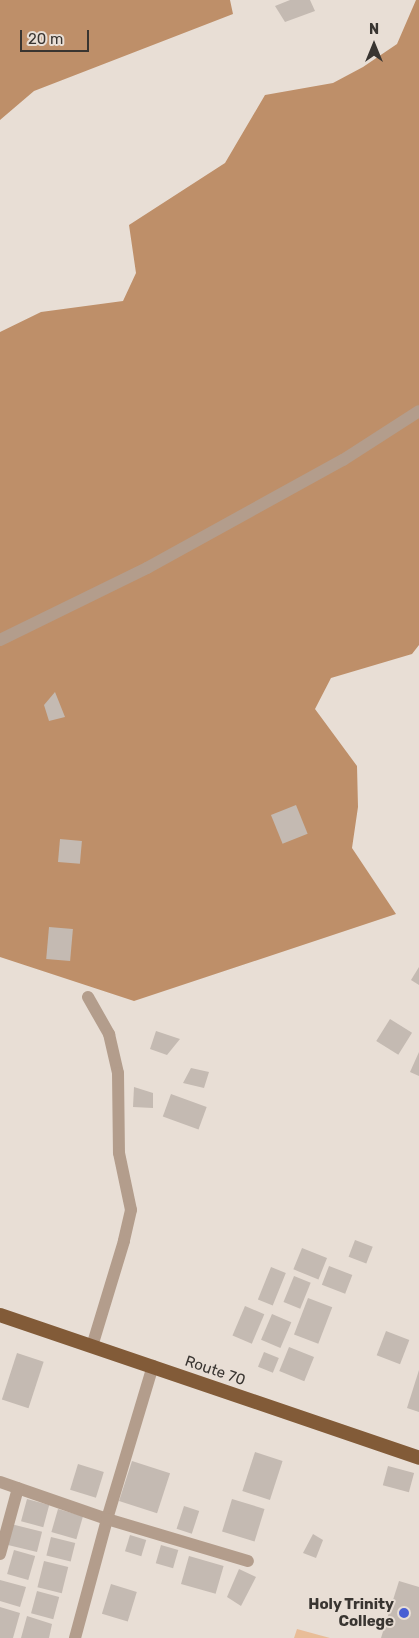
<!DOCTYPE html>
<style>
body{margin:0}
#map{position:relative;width:419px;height:1638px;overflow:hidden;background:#e8ded5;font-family:Rubik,sans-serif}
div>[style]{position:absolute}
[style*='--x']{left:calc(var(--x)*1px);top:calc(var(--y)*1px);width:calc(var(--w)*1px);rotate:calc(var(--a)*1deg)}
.green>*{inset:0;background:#e9bd98}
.forest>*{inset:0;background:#be8f69}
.building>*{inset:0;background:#c4bab2;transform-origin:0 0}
.minor>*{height:12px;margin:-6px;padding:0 6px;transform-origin:6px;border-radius:6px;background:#b39d8c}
.trunk>*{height:14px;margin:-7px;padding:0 7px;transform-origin:7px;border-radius:7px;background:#825b38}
.dots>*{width:14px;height:14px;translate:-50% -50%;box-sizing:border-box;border:2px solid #e8ded5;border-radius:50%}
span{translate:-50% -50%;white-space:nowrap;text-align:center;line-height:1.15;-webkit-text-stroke:4px #e8ded5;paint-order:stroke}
.street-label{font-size:15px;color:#393531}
.poi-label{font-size:15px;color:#393531;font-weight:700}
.right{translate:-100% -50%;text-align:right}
.north{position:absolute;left:349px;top:20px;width:50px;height:50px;-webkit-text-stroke:4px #e8ded5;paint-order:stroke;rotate:0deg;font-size:14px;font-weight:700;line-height:20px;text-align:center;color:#393531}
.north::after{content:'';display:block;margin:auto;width:18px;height:22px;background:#393531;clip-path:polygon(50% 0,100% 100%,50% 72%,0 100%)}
.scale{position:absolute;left:20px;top:30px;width:69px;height:22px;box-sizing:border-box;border:2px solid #393531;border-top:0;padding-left:6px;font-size:15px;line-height:18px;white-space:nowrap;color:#393531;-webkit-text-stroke:4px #e8ded5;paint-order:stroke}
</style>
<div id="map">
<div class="green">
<div style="clip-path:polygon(297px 1629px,330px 1638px,294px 1638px)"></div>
</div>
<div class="forest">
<div style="clip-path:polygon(0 0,230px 0,233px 14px,34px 91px,0 120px)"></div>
<div style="clip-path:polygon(416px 0,419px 0,419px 645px,412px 654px,331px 678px,315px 709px,357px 766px,358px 807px,352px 848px,396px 914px,134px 1001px,0 957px,0 332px,41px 312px,123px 301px,136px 273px,129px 225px,225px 163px,265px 95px,333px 83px,363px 67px,397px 44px)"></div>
</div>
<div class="building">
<div style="clip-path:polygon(290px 0,310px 0,315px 11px,285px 22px,275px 6px)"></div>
<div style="clip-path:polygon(55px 692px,65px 717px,49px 721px,44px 705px)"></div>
<div style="left:296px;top:805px;width:31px;height:27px;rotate:68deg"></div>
<div style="left:60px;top:839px;width:22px;height:23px;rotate:5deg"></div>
<div style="left:49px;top:927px;width:24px;height:32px;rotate:5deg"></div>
<div style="clip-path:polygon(419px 967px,419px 985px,411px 980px)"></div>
<div style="left:390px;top:1019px;width:26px;height:26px;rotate:32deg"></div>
<div style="clip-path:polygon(156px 1031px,180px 1039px,167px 1055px,150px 1049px)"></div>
<div style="clip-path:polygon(419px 1052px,419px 1076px,410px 1072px)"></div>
<div style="clip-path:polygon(191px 1068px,209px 1072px,204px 1088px,183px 1083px)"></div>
<div style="clip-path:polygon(134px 1087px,153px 1093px,153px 1108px,133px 1107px)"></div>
<div style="left:171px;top:1094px;width:38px;height:24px;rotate:20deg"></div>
<div style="left:355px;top:1240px;width:19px;height:18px;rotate:21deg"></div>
<div style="left:302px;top:1248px;width:27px;height:23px;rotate:22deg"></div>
<div style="left:329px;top:1266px;width:25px;height:20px;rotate:21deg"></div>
<div style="left:271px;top:1267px;width:16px;height:35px;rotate:22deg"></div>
<div style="left:294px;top:1276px;width:18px;height:28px;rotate:22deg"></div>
<div style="left:308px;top:1298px;width:26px;height:39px;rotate:21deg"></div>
<div style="left:245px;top:1306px;width:21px;height:32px;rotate:23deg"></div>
<div style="left:272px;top:1314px;width:21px;height:28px;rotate:23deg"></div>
<div style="left:386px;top:1331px;width:25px;height:26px;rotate:21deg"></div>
<div style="left:289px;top:1347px;width:27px;height:26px;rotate:22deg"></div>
<div style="left:264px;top:1352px;width:16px;height:16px;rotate:22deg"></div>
<div style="left:17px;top:1353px;width:28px;height:49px;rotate:18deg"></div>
<div style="clip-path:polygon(419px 1370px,419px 1412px,407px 1408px)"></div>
<div style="left:255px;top:1452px;width:29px;height:41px;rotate:18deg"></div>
<div style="left:132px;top:1461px;width:40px;height:42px;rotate:18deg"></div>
<div style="left:78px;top:1464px;width:27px;height:27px;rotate:17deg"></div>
<div style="left:388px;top:1466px;width:27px;height:20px;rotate:15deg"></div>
<div style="left:27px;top:1499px;width:23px;height:23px;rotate:15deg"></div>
<div style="left:232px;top:1499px;width:34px;height:34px;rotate:17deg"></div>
<div style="left:184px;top:1506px;width:16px;height:24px;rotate:18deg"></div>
<div style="left:58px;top:1509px;width:26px;height:24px;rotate:16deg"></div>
<div style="left:11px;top:1524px;width:32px;height:21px;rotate:14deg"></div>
<div style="clip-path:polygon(313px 1534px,323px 1540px,316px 1558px,303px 1553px)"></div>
<div style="left:130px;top:1535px;width:17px;height:17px;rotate:17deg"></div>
<div style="left:51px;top:1537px;width:25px;height:19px;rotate:14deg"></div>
<div style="left:161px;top:1545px;width:18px;height:19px;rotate:16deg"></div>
<div style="left:14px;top:1550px;width:22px;height:25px;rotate:16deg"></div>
<div style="left:189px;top:1556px;width:36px;height:29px;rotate:16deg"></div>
<div style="left:44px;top:1561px;width:25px;height:27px;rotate:14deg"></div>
<div style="clip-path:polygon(239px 1569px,256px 1577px,241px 1606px,227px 1597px)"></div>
<div style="clip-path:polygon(0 1580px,26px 1587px,20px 1607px,0 1601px)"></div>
<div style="clip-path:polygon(399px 1581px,419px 1587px,419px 1638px,381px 1638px)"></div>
<div style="left:111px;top:1584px;width:27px;height:31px;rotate:17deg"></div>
<div style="left:37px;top:1591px;width:23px;height:23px;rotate:15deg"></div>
<div style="clip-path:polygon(0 1607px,20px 1613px,13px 1638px,0 1638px)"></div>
<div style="clip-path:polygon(27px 1616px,52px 1624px,49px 1638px,21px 1638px)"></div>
</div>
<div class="minor">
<div style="--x:0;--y:640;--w:164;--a:-26.1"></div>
<div style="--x:147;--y:568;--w:224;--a:-28.9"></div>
<div style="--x:343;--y:460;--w:90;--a:-32.8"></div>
<div style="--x:88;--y:997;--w:43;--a:60.4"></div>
<div style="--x:109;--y:1034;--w:40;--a:77"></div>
<div style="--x:118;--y:1073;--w:80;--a:89.3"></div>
<div style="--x:119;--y:1153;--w:58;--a:78.1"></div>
<div style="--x:131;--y:1210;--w:32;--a:103"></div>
<div style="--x:124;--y:1241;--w:110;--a:106.9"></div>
<div style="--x:0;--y:1482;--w:113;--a:19.1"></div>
<div style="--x:107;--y:1519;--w:160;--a:-73.3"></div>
<div style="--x:0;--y:1554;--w:68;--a:-74.7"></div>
<div style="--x:75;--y:1638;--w:123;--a:-74.9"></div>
<div style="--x:107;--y:1519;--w:147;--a:16.6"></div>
</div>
<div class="trunk">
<div style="--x:0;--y:1315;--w:443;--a:18.8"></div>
</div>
<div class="dots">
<div style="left:404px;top:1613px;background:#485ed3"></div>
</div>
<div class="street-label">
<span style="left:215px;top:1371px;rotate:19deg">Route 70</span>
</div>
<div class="poi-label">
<span class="right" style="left:394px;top:1613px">Holy Trinity<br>College</span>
</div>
<div class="north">N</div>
<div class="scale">20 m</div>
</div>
